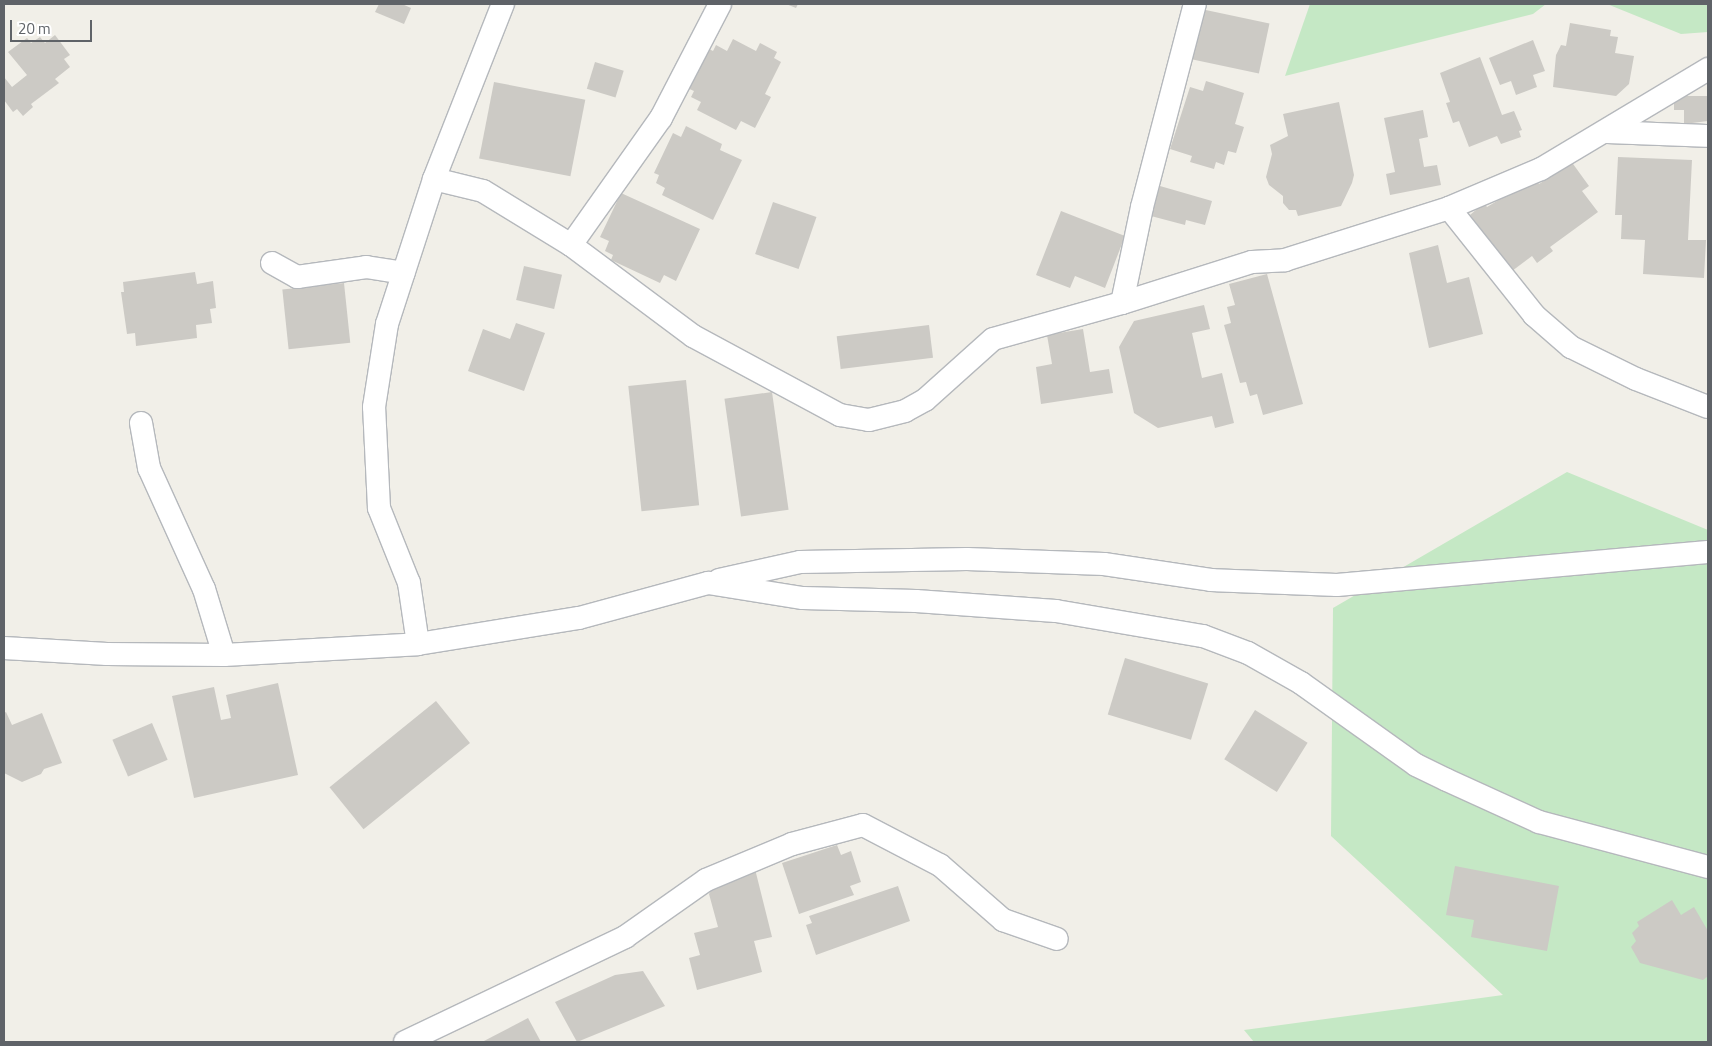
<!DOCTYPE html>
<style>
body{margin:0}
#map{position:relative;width:1712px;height:1046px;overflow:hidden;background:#f1efe8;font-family:"Titillium Web",sans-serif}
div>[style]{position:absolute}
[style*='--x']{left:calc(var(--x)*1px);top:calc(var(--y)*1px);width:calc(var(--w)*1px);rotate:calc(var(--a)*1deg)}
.green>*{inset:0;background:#c5e8c5}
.building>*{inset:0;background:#cccac5;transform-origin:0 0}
.roads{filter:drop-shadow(1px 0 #b5b8bc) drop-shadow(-1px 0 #b5b8bc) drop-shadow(0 1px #b5b8bc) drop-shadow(0 -1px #b5b8bc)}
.street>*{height:22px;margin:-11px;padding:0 11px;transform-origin:11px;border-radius:11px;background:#fff}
span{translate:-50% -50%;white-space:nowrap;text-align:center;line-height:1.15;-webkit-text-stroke:4px #fff;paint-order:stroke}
.frame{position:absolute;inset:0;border:5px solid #5f6368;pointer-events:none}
.scale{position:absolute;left:10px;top:20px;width:82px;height:22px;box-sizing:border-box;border:2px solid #5f6368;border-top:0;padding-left:6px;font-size:15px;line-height:18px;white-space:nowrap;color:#5f6368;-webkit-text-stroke:4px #fff;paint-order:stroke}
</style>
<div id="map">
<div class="green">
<div style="clip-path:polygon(1310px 4px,1546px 4px,1533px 14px,1285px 76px)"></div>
<div style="clip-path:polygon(1607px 4px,1708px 4px,1708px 32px,1681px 34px)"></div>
<div style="clip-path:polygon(1567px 472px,1708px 530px,1708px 1042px,1254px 1042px,1244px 1030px,1503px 995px,1331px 836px,1333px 608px)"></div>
</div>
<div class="building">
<div style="clip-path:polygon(379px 4px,402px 4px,411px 8px,404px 24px,375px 12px)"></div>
<div style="clip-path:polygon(786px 4px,798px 4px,796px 8px)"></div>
<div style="left:1201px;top:9px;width:70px;height:51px;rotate:12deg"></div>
<div style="clip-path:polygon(1570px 23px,1611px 30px,1610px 36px,1618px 37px,1615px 53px,1634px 56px,1629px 84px,1616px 96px,1553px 87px,1556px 55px,1561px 45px,1566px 46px)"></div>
<div style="clip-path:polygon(55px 35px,70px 55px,64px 59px,70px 67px,55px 79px,59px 83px,31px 104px,33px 107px,23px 116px,17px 109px,13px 112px,4px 100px,4px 77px,12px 87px,27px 75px,8px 52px,27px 38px,31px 43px,40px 37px,45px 43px)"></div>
<div style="clip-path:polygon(733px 39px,756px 51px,760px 43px,777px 52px,774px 58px,781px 62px,765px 94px,771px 97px,755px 128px,741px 121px,736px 130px,697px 110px,701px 102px,691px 97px,694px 91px,685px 87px,705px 47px,713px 51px,716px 45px,727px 51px)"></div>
<div style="clip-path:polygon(1533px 40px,1545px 71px,1533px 75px,1537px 87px,1516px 95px,1511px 81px,1500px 85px,1489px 58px)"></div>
<div style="clip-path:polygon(1480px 57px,1502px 115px,1514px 111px,1522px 130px,1519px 131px,1521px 137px,1501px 144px,1497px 136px,1469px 147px,1459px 121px,1453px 123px,1446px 103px,1450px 102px,1440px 73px)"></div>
<div style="left:595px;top:62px;width:30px;height:28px;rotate:17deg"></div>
<div style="clip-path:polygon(1206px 81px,1244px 93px,1235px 124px,1244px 127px,1236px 153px,1228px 151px,1224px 165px,1216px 162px,1214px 169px,1190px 162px,1192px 156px,1170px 149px,1190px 87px,1203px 91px)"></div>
<div style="left:494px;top:82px;width:93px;height:78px;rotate:11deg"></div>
<div style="clip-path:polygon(1674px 96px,1708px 96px,1708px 121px,1684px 124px,1684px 110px,1674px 110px)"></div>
<div style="clip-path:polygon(1339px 102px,1354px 175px,1352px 183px,1341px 206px,1298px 216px,1296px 210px,1289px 210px,1283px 203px,1283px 196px,1269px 185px,1266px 177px,1272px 154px,1270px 145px,1288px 136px,1283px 114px)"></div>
<div style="clip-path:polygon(1423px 110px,1428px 137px,1419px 139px,1424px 167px,1437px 165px,1441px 185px,1390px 195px,1386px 174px,1395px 172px,1384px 118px)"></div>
<div style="clip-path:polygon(686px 126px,722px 144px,720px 150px,742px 160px,713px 220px,662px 195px,665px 188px,656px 183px,659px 175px,654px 173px,673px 133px,681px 137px)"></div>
<div style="clip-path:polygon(1568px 157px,1589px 186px,1582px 191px,1598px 212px,1550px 247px,1553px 251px,1537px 263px,1532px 256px,1508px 274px,1502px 258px,1470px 215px,1484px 203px,1487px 207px,1535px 178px,1539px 184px,1550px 177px,1546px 172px)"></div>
<div style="clip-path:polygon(1618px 157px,1692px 160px,1688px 240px,1706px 240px,1704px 278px,1643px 274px,1645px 240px,1621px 239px,1622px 215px,1615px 215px)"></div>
<div style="clip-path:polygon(1160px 186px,1212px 201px,1205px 225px,1186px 220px,1185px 225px,1151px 216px)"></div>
<div style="clip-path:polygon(621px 193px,700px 229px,676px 281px,664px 275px,660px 283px,611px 260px,613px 255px,605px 251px,609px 241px,600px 237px)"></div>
<div style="left:773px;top:202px;width:46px;height:55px;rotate:19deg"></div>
<div style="clip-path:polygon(1061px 211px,1125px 236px,1105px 288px,1075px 276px,1070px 288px,1036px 275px)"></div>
<div style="clip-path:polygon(1438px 245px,1447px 283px,1469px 277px,1483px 334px,1429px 348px,1409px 253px)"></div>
<div style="left:524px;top:266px;width:39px;height:35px;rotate:13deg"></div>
<div style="clip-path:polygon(195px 272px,197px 284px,213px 281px,216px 308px,210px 309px,212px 323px,196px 325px,197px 338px,136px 346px,135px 333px,127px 334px,121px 292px,124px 292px,123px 282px)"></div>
<div style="clip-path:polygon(1267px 274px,1303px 404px,1263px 415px,1257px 394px,1250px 396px,1246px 382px,1240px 383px,1224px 325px,1231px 323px,1227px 307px,1235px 305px,1229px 284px)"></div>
<div style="left:344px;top:283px;width:60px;height:62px;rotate:84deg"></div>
<div style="clip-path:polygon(1204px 305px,1210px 329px,1192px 333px,1202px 378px,1222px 373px,1234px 423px,1215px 428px,1212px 416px,1158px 428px,1134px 413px,1119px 347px,1134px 321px)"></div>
<div style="clip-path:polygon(516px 323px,545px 333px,524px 391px,468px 371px,483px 329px,510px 339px)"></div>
<div style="left:929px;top:325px;width:33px;height:93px;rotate:83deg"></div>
<div style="clip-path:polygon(1083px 329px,1090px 372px,1109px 369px,1113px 393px,1041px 404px,1036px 367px,1052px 364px,1047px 335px)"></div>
<div style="left:686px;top:380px;width:126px;height:58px;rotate:84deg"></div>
<div style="left:772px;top:392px;width:119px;height:48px;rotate:82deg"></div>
<div style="left:1125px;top:658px;width:87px;height:59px;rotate:17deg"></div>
<div style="clip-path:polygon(278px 683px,298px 775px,194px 798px,172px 696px,214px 687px,221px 720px,231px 718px,226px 695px)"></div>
<div style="left:436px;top:701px;width:54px;height:137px;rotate:51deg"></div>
<div style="left:1255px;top:710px;width:62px;height:58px;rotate:32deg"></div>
<div style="clip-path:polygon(6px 712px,12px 725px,42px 713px,62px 763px,44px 769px,41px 774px,22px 782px,4px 773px,4px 713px)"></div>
<div style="left:152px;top:723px;width:40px;height:43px;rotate:67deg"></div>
<div style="clip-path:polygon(837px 845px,841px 855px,851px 851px,861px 882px,850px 886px,854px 895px,799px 914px,782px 863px)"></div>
<div style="clip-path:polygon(1455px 866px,1559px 886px,1547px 951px,1471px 937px,1474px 920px,1446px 915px)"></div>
<div style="clip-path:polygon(755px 869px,772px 937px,754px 941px,762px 972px,697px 990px,689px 958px,700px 955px,694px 933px,718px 927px,709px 894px,719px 878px)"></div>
<div style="clip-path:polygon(898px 886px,910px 921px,816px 955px,806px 925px,812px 923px,809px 916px)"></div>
<div style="clip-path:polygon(1672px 900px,1681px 915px,1694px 907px,1708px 931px,1708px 976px,1703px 980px,1640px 963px,1631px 947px,1636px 941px,1632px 933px,1639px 926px,1637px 922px)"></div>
<div style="clip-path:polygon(643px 971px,665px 1006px,577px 1042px,555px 1002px,615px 975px)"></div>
<div style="clip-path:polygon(528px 1018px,541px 1042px,482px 1042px)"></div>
</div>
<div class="roads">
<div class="street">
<div style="--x:1605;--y:132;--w:103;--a:2.2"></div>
<div style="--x:434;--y:179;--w:50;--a:13.8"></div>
<div style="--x:483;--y:191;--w:103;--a:31.5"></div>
<div style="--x:571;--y:245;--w:152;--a:36.7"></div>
<div style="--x:693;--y:336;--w:167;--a:28.3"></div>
<div style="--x:840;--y:415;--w:29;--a:10"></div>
<div style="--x:869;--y:420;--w:37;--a:-14"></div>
<div style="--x:905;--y:411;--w:23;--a:-29"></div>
<div style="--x:925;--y:400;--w:91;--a:-41.9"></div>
<div style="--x:993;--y:339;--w:134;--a:-15.6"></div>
<div style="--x:1122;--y:303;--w:136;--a:-17.5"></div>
<div style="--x:1252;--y:262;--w:33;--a:-3"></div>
<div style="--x:1285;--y:260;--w:172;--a:-17.6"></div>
<div style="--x:1449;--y:208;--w:100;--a:-23"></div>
<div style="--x:1541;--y:169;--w:195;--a:-30.9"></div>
<div style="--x:1449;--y:208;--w:137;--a:51.5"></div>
<div style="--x:1534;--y:315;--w:49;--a:40.9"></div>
<div style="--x:1571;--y:347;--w:72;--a:26.2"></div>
<div style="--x:1636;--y:379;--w:77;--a:21.3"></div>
<div style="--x:571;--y:245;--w:156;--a:-54.7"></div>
<div style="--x:661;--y:118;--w:128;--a:-62.6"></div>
<div style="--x:272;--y:263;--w:29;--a:29"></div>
<div style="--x:297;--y:277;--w:70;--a:-8.2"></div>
<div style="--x:366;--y:267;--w:38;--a:9"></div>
<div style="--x:1122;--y:303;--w:98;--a:-78.2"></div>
<div style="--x:1142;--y:207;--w:210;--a:-75.4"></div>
<div style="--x:141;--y:423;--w:46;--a:79.9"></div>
<div style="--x:149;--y:468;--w:133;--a:65.6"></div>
<div style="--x:204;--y:589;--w:69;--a:73.1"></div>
<div style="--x:719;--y:580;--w:83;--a:-12.5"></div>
<div style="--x:800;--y:562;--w:167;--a:-1"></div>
<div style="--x:967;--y:559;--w:137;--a:2.1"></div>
<div style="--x:1104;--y:564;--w:108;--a:8.5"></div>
<div style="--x:1211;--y:580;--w:126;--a:2.3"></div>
<div style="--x:1337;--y:585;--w:372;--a:-5.1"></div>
<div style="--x:418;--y:644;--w:62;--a:-98.4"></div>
<div style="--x:409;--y:583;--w:81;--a:-111.8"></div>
<div style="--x:379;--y:508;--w:101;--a:-92.8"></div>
<div style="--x:374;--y:407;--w:84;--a:-81.1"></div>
<div style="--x:387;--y:324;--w:152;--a:-72"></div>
<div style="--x:434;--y:179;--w:188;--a:-68.5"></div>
<div style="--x:4;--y:648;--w:103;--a:3.3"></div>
<div style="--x:107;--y:654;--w:117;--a:0.5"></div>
<div style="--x:224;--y:655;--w:194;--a:-3.2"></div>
<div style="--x:418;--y:644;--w:163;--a:-9.2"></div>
<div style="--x:579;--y:618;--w:134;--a:-15.2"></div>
<div style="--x:708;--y:583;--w:96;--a:9"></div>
<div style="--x:803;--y:598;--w:113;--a:1.5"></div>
<div style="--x:916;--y:601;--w:140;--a:4.1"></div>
<div style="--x:1056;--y:611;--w:149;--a:9.7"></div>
<div style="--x:1203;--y:636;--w:48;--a:20.7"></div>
<div style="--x:1248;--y:653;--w:61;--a:29.5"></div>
<div style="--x:1301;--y:683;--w:141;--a:35.5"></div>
<div style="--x:1416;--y:765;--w:34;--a:26"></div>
<div style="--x:1447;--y:780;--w:101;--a:24.5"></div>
<div style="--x:1539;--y:822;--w:175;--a:14.9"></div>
<div style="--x:405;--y:1042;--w:244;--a:-25.5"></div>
<div style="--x:625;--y:937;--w:99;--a:-35.1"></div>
<div style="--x:706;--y:880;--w:93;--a:-22.7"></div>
<div style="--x:792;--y:844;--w:73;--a:-15"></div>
<div style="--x:863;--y:825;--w:87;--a:27.5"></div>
<div style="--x:940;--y:865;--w:84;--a:41.1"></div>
<div style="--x:1003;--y:920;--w:57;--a:19.4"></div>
</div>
</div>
<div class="frame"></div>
<div class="scale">20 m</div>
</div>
